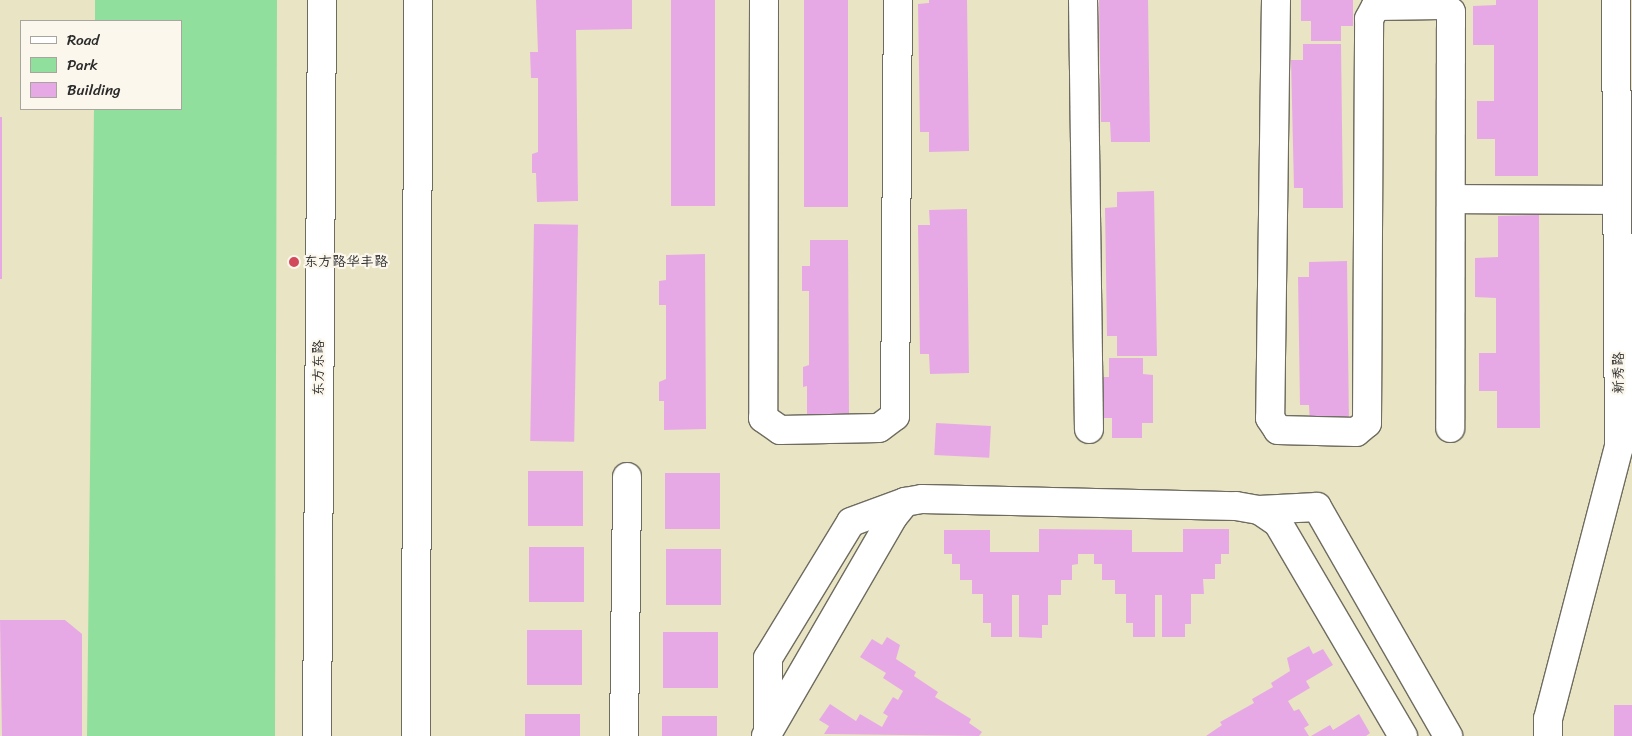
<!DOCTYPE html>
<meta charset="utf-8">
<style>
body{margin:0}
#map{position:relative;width:1632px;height:736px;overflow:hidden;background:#e9e4c3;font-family:Sriracha,"LXGW WenKai TC",sans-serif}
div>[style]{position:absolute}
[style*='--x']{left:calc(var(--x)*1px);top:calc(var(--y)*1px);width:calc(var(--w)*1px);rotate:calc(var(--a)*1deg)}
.green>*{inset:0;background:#91df9d}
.building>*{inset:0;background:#e7a9e6;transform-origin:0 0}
.roads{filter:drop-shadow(1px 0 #6e6c60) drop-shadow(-1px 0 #6e6c60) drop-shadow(0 1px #6e6c60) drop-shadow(0 -1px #6e6c60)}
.minor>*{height:28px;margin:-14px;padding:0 14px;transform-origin:14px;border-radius:14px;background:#fff}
.major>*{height:28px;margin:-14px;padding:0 14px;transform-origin:14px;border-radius:14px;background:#fff}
.dots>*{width:14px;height:14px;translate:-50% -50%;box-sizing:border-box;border:2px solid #fbf7ec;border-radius:50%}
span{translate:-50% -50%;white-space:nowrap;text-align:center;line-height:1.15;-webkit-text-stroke:4.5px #fbf7ec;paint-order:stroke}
.poi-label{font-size:14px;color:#2b2b2b}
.left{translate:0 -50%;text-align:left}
.street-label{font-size:14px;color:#2b2b2b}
.legend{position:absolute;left:20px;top:20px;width:162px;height:90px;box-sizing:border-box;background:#fbf7ec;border:1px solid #a8a59f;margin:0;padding:6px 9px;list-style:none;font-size:15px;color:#2b2b2b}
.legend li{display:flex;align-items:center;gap:10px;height:25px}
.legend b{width:25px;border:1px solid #a8a59f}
</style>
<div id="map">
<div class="green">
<div style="clip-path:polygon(95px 0,277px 0,275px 736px,87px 736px,94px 109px,181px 109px,181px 21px,95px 21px)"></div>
</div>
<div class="building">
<div style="clip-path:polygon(536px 0,632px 0,632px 29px,576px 30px,578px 201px,537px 202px,536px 173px,532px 173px,532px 154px,538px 152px,538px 78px,531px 78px,530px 52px,538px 52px)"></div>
<div style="left:671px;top:0;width:44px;height:206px"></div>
<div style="left:804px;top:0;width:44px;height:207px"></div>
<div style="clip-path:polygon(929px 0,967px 0,969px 151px,929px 152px,929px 132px,920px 132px,918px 4px,929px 3px)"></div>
<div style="clip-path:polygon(1099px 0,1148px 0,1150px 142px,1111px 142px,1110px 122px,1101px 122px)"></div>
<div style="clip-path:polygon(1301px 0,1353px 0,1353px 26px,1341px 26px,1341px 41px,1311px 41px,1311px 21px,1301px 21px)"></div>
<div style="clip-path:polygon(1496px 0,1538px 0,1538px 176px,1495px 176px,1495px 139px,1477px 139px,1477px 101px,1494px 101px,1494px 45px,1473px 45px,1473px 6px,1496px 5px)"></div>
<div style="clip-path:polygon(1303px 44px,1341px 44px,1343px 208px,1303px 208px,1303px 188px,1294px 188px,1291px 60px,1303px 60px)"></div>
<div style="left:0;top:117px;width:2px;height:162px"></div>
<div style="clip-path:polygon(1154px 191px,1157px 356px,1117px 356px,1117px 336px,1107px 336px,1105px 208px,1117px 207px,1117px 192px)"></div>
<div style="clip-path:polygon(967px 209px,969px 373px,930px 374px,929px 354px,920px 354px,918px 225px,930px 225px,929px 210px)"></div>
<div style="clip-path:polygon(1539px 215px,1540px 428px,1497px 428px,1497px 391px,1479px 391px,1479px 353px,1496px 353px,1496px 298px,1475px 297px,1475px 258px,1498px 257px,1498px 216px)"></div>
<div style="left:534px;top:224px;width:44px;height:217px;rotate:1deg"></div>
<div style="clip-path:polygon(810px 240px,848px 240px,849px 415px,807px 416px,807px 386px,803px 387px,803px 367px,809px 365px,809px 291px,802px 291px,802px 266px,810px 266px)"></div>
<div style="clip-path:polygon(705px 254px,706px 429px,664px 430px,664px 401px,659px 401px,659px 382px,666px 379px,666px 305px,659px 305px,659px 281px,666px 280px,666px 255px)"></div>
<div style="clip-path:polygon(1347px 261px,1349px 425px,1310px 426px,1309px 405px,1300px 405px,1298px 277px,1309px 277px,1309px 262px)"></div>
<div style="clip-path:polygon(1109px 358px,1143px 358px,1143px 374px,1153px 375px,1153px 423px,1142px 423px,1142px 438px,1112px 438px,1112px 418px,1102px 418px,1102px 377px,1109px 377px)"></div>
<div style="left:936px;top:423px;width:55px;height:32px;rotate:3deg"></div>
<div style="left:528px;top:471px;width:55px;height:55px"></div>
<div style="left:665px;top:473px;width:55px;height:56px"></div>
<div style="clip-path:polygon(1039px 529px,1132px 530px,1132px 552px,1183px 552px,1183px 529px,1229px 529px,1229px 554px,1221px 554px,1221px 564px,1215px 564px,1215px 579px,1203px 579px,1204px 594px,1191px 594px,1191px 624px,1185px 624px,1185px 637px,1162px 637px,1162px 595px,1155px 595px,1155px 637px,1133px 637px,1133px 623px,1126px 623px,1126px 594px,1115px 594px,1115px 580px,1102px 580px,1102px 564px,1094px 564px,1094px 554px,1078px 554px,1078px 564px,1072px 565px,1072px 580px,1061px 580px,1061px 595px,1048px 595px,1048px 625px,1042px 625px,1042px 638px,1019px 637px,1019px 595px,1012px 595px,1012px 637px,991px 637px,991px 623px,983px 623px,983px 594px,972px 594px,972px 580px,960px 580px,960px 564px,952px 564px,952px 554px,944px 554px,944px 530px,990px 530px,990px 552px,1039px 552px)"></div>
<div style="left:529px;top:547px;width:55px;height:55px"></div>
<div style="left:666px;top:549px;width:55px;height:56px"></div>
<div style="clip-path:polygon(0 620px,65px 620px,82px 634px,82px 736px,2px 736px)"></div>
<div style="left:527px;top:630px;width:55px;height:55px"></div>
<div style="left:663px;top:632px;width:55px;height:56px"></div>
<div style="clip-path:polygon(887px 637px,900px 645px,896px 659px,916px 672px,914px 676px,938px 692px,935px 697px,971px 719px,969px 723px,982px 732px,979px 736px,824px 734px,829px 726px,819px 720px,830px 704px,856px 721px,860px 714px,882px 727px,888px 716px,883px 713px,893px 697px,898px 700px,903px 691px,883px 678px,886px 673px,860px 657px,872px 639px,882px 645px)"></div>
<div style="clip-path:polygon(1309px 646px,1313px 654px,1323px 649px,1333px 665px,1306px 681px,1310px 688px,1288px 701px,1294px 711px,1299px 709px,1309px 725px,1304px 728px,1309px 736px,1206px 736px,1222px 725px,1220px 722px,1254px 703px,1252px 699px,1273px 687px,1271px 683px,1290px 671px,1287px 658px)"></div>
<div style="left:1614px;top:705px;width:18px;height:31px"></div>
<div style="left:525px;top:714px;width:55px;height:22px"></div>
<div style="clip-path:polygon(1359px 714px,1370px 733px,1366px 736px,1311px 736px,1330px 725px,1333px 730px)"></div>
<div style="left:717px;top:716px;width:20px;height:55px;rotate:90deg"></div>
</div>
<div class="roads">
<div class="minor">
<div style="--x:764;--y:0;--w:418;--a:90.1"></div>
<div style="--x:763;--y:418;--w:21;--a:35"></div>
<div style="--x:780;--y:430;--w:99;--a:-1.2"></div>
<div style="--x:879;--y:428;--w:20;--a:-37"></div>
<div style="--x:895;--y:416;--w:416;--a:-89.6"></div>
<div style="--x:1083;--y:0;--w:429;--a:89.2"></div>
<div style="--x:1276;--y:0;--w:418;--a:90.8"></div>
<div style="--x:1270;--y:418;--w:14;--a:56"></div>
<div style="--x:1278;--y:430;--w:78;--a:1.5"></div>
<div style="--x:1356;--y:432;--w:14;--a:-39"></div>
<div style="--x:1367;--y:423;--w:404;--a:-89.7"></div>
<div style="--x:1369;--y:19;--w:15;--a:-62"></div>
<div style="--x:1376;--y:6;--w:65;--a:-0.9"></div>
<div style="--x:1441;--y:5;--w:12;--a:35"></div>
<div style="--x:1451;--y:12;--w:416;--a:90.1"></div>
<div style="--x:1451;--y:199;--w:166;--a:0.3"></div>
<div style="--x:1259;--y:510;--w:58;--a:-3"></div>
<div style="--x:1317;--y:507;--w:264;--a:60.2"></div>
<div style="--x:768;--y:732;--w:74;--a:-90"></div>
<div style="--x:768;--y:658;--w:159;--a:-58.6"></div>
<div style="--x:851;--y:522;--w:58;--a:-20.3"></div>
<div style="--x:624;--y:736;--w:259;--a:-89.3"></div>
<div style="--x:766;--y:736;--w:253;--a:-59.9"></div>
<div style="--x:893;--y:517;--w:19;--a:-51"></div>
<div style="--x:905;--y:502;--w:17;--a:-10"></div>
<div style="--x:922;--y:499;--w:314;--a:1.3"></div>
<div style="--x:1236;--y:506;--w:23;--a:10"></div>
<div style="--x:1259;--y:510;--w:23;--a:34"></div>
<div style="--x:1278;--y:523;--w:247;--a:59.6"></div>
<div style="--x:1548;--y:736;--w:17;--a:-90"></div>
<div style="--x:1548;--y:719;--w:281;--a:-75.4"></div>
<div style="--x:1619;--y:447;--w:447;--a:-90.4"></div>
</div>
<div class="major">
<div style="--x:317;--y:736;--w:736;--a:-89.61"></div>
<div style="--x:416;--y:736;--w:736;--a:-89.84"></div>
</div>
</div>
<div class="dots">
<div style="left:294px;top:262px;background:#d1495b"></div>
</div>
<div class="poi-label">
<span class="left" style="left:304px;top:262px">东方路华丰路</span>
</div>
<div class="street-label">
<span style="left:319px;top:368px;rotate:-90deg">东方东路</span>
<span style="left:1619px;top:373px;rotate:-90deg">新秀路</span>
</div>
<ul class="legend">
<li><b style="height:6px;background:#fff"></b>Road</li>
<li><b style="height:14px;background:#91df9d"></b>Park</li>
<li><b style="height:14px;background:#e7a9e6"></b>Building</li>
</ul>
</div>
